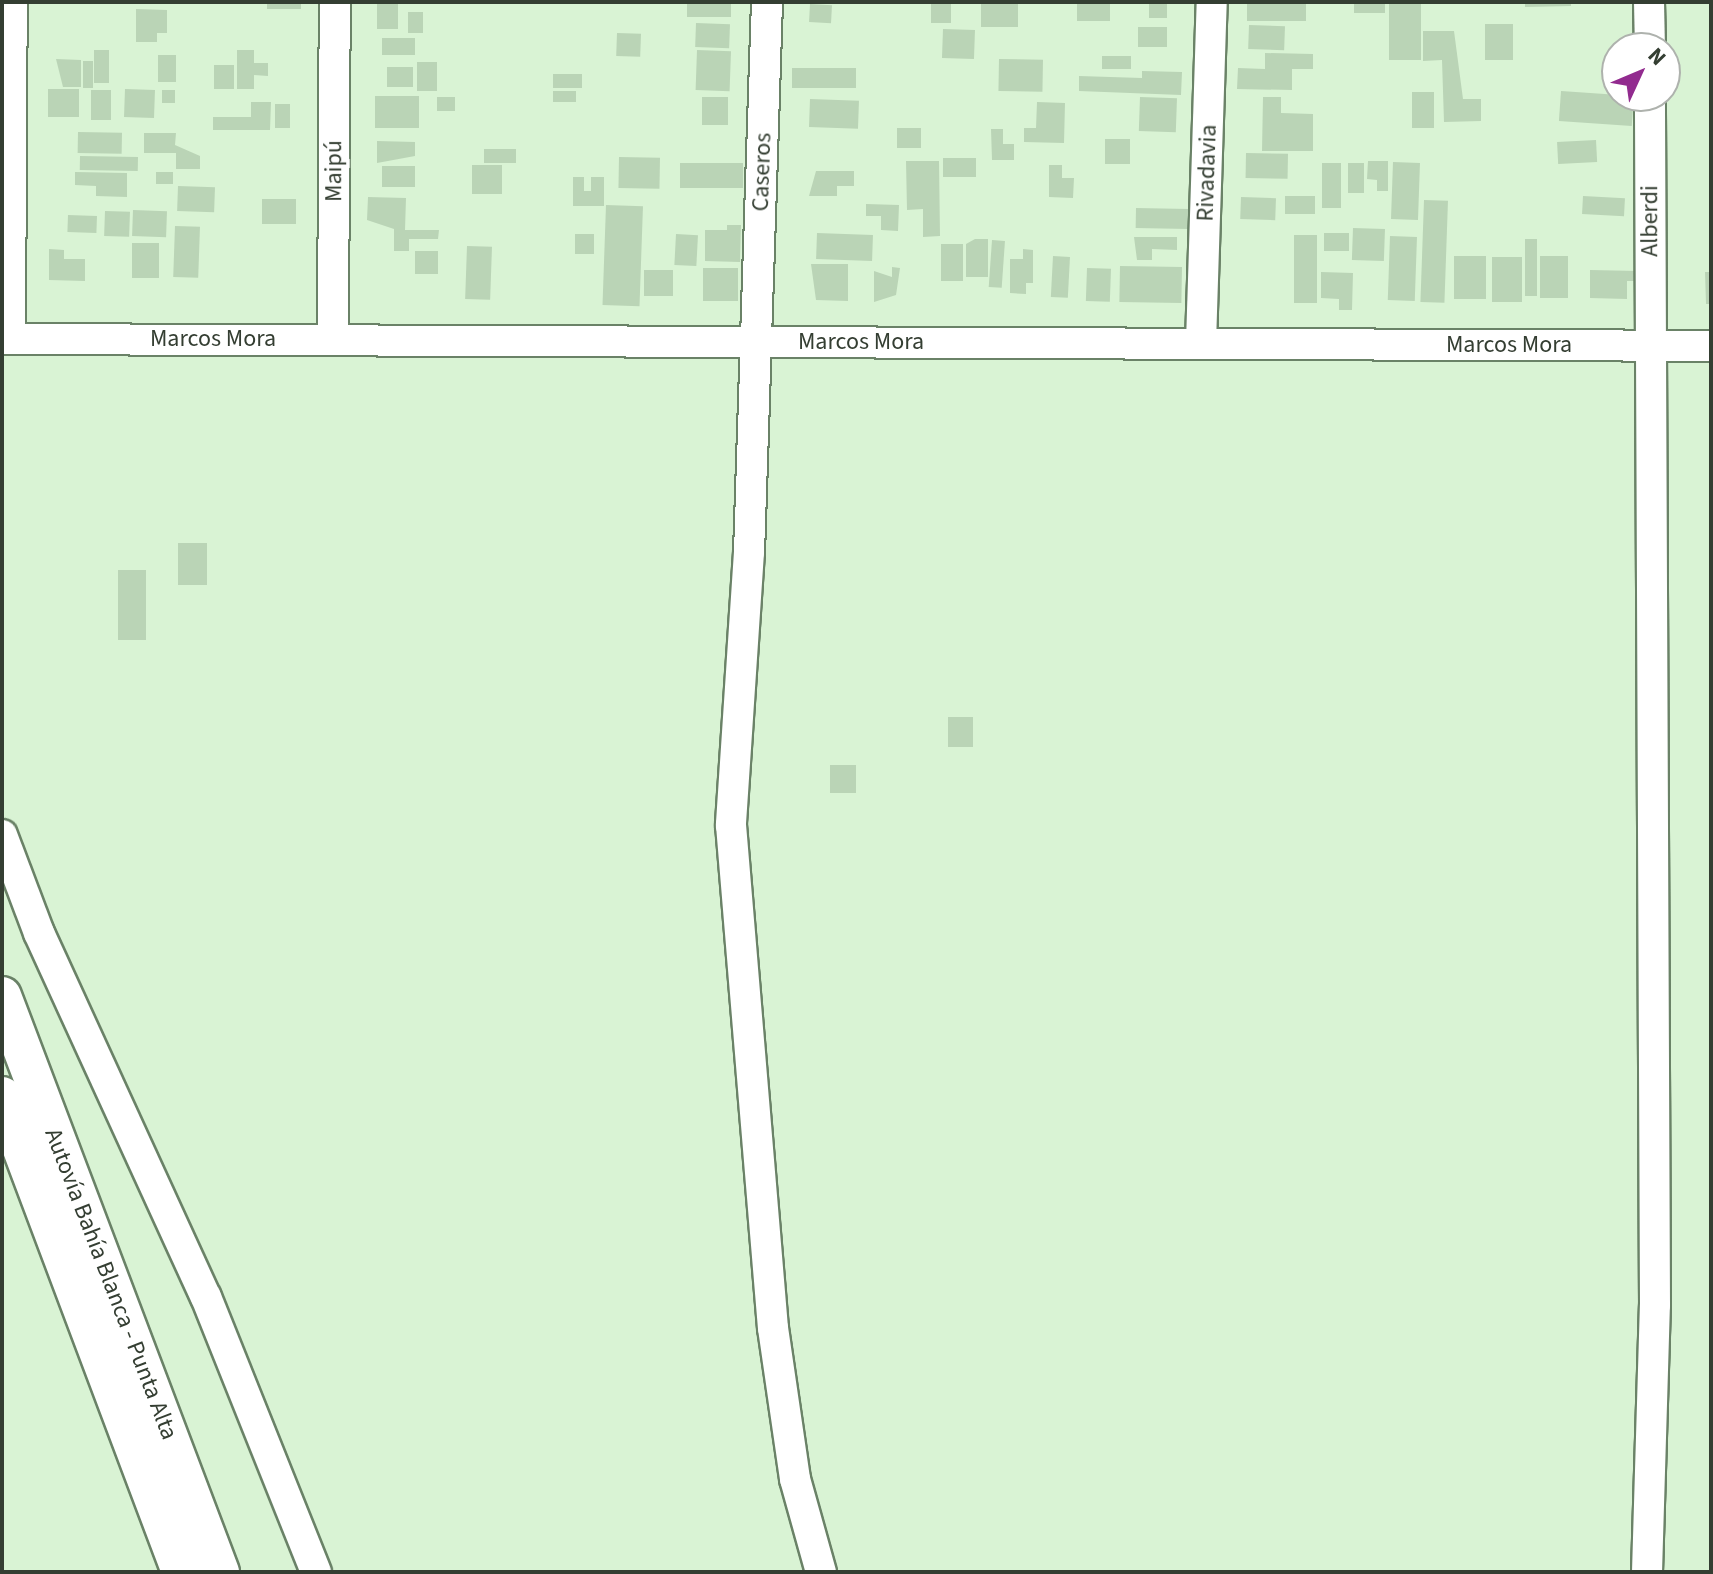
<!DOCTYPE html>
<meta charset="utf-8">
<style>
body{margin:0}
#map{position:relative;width:1713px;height:1574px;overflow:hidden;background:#d9f3d4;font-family:"Source Sans 3",sans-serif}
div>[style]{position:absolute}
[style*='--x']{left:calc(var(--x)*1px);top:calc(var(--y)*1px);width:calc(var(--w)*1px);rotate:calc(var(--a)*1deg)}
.building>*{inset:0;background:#bad4b6;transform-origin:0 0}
.roads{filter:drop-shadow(2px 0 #6a8267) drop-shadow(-2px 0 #6a8267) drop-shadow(0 2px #6a8267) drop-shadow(0 -2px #6a8267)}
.minor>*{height:30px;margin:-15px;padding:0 15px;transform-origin:15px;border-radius:15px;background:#fff}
.major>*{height:38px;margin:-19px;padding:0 19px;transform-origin:19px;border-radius:19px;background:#fff}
span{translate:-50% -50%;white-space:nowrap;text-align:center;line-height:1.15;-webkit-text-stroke:7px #fff;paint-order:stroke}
.street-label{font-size:24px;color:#343e32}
.frame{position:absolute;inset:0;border:4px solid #343e32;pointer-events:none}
.north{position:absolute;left:1601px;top:32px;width:80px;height:80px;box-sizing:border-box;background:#fff;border:2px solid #aeb2ad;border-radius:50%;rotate:46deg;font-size:22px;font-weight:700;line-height:32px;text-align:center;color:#343e32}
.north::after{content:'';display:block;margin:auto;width:28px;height:36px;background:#922b8f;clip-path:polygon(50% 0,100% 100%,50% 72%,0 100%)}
</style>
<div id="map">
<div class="building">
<div style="left:267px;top:2px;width:34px;height:7px"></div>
<div style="left:377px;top:2px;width:21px;height:27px"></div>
<div style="left:687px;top:2px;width:44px;height:15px"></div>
<div style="left:931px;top:2px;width:20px;height:21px"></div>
<div style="left:981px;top:2px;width:37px;height:25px"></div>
<div style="left:1077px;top:2px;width:33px;height:19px"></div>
<div style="left:1149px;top:2px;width:18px;height:16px"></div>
<div style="left:1247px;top:2px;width:59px;height:19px"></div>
<div style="left:1354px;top:2px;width:31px;height:11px"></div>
<div style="left:1389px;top:2px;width:32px;height:58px"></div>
<div style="clip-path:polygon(1525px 2px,1571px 2px,1571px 6px,1525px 7px)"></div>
<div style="left:810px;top:4px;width:22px;height:18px;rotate:3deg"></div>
<div style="clip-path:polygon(136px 9px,167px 10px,167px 33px,157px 33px,157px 42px,136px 42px)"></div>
<div style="left:408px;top:12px;width:15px;height:21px"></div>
<div style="left:696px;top:23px;width:34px;height:24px;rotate:2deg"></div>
<div style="left:1485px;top:24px;width:28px;height:36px"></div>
<div style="left:1249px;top:25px;width:36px;height:24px;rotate:2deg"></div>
<div style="left:1138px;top:27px;width:29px;height:20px"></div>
<div style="left:943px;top:29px;width:32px;height:29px;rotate:2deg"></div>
<div style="clip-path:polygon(1423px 31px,1454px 31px,1463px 99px,1481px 99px,1481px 121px,1444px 122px,1442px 60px,1423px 61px)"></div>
<div style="left:617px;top:33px;width:24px;height:23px;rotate:2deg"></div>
<div style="left:382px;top:38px;width:33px;height:17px"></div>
<div style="left:94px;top:50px;width:15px;height:33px"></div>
<div style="clip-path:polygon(237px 50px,254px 50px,254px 63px,268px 63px,268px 76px,254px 75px,254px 89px,237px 89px)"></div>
<div style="left:697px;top:50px;width:34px;height:40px;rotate:2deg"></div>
<div style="clip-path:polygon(1265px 53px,1313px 54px,1313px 69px,1292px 69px,1292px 90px,1237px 89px,1238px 68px,1265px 69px)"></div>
<div style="left:158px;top:55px;width:18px;height:27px"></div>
<div style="left:1102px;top:56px;width:29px;height:13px"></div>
<div style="clip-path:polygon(56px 59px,81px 60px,81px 87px,63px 87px)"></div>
<div style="left:999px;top:59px;width:44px;height:32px;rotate:1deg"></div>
<div style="left:83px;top:61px;width:10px;height:27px"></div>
<div style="left:417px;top:62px;width:20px;height:29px"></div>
<div style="left:214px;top:65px;width:20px;height:24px"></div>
<div style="left:387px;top:67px;width:26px;height:20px"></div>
<div style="left:792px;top:68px;width:64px;height:20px"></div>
<div style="clip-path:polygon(1142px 71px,1182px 72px,1181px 95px,1079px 91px,1079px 76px,1142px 78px)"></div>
<div style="left:553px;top:74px;width:29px;height:14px"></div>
<div style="left:48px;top:89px;width:31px;height:28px"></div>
<div style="left:125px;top:89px;width:30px;height:28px;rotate:2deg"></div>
<div style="left:91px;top:90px;width:20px;height:30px"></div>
<div style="left:162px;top:90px;width:13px;height:13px"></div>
<div style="left:576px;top:91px;width:11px;height:23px;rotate:90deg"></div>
<div style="left:1561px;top:91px;width:73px;height:30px;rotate:4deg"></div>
<div style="left:1412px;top:92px;width:22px;height:36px"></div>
<div style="left:375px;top:96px;width:44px;height:32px"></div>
<div style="left:437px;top:97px;width:18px;height:14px"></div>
<div style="left:702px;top:97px;width:26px;height:28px"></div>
<div style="left:1140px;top:97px;width:37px;height:34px;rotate:2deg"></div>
<div style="clip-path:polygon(1263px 97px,1281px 97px,1281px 113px,1313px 114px,1313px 151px,1262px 151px)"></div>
<div style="left:810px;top:99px;width:49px;height:28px;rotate:2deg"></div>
<div style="clip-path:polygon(251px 102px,271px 102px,270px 130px,213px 130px,213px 117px,251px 117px)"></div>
<div style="clip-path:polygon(1037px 102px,1065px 103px,1064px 143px,1024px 142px,1024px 128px,1036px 128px)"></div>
<div style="left:275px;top:104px;width:15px;height:24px"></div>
<div style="left:897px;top:128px;width:24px;height:20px"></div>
<div style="clip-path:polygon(991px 129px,1003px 129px,1003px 144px,1014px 144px,1014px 160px,992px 160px)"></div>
<div style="left:78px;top:132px;width:44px;height:21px;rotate:1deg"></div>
<div style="clip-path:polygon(144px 133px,176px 133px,175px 145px,200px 156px,200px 169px,176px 169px,176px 153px,144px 153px)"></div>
<div style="left:1105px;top:139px;width:25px;height:25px"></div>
<div style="left:1596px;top:140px;width:22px;height:39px;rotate:87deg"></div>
<div style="clip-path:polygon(377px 141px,415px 142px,415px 156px,377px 163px)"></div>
<div style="left:484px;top:149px;width:32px;height:14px"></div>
<div style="left:1246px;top:153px;width:42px;height:25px;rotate:1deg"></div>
<div style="left:80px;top:156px;width:58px;height:14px;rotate:1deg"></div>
<div style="left:619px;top:157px;width:41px;height:31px;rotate:1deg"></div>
<div style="left:943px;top:158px;width:33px;height:19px"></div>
<div style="clip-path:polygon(906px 161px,939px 161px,940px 236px,923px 237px,923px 209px,907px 210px)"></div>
<div style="clip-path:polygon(1368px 161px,1388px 161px,1388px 191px,1377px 191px,1377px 180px,1367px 179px)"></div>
<div style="left:1393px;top:162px;width:27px;height:57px;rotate:2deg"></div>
<div style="left:680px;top:163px;width:63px;height:25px"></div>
<div style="left:1322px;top:163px;width:19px;height:45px"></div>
<div style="left:1348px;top:163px;width:16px;height:30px"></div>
<div style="left:472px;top:165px;width:30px;height:29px"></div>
<div style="clip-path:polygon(1049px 165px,1062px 165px,1062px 178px,1074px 178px,1073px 198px,1049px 197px)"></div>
<div style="left:382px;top:166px;width:33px;height:21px"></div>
<div style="clip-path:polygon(816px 171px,854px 171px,854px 186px,837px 186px,837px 196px,809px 196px)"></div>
<div style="clip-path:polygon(75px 172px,127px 173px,127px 197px,96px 196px,96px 186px,75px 185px)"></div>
<div style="left:156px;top:172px;width:17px;height:12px"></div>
<div style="clip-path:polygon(573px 177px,584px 177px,584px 191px,591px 191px,591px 177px,604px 177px,604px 206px,573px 206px)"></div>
<div style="left:178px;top:186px;width:37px;height:25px;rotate:2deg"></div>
<div style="left:1285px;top:196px;width:30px;height:18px"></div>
<div style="left:1583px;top:196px;width:42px;height:18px;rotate:3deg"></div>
<div style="clip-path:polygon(368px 197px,406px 198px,405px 230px,439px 230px,438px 239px,409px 239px,409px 251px,394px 251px,394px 229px,367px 220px)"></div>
<div style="left:1241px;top:197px;width:35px;height:22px;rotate:2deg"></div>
<div style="left:262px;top:199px;width:34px;height:25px"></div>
<div style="left:1424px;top:200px;width:24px;height:102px;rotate:2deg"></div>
<div style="clip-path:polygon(866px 204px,899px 205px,898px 231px,881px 230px,881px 216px,866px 216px)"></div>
<div style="left:606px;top:205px;width:37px;height:100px;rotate:2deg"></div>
<div style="left:1136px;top:208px;width:53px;height:20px;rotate:1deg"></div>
<div style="left:133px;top:210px;width:34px;height:26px;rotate:2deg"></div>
<div style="left:105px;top:211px;width:25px;height:25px;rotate:2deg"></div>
<div style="left:68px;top:215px;width:29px;height:17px;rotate:2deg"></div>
<div style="clip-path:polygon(727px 225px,741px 225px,740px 262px,705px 261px,705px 230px,727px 230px)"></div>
<div style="left:175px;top:226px;width:25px;height:51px;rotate:2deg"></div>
<div style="left:1353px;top:228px;width:32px;height:32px;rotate:2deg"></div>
<div style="left:817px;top:233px;width:56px;height:26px;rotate:2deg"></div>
<div style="left:1324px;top:233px;width:25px;height:18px"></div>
<div style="left:575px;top:234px;width:19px;height:20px"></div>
<div style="left:676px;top:234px;width:22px;height:31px;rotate:3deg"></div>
<div style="left:1294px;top:235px;width:23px;height:68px"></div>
<div style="left:1390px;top:236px;width:27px;height:64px;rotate:2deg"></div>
<div style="clip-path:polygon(1134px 237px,1177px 237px,1177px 250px,1152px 249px,1152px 260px,1137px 260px)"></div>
<div style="clip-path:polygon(975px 239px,988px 239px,988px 277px,966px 277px,966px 244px)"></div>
<div style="left:1525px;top:239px;width:12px;height:57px"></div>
<div style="left:992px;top:240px;width:13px;height:47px;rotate:4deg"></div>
<div style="left:132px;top:243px;width:27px;height:35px"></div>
<div style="left:941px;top:244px;width:22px;height:37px"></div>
<div style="left:467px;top:246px;width:25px;height:53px;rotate:2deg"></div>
<div style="clip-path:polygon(49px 249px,64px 250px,64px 259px,85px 259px,85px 281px,49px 280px)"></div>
<div style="clip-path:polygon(1023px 249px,1033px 250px,1033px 283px,1026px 283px,1026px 294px,1010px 293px,1010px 259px,1023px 259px)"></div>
<div style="left:415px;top:251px;width:23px;height:23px"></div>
<div style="left:1053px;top:256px;width:17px;height:41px;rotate:3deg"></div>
<div style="left:1454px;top:256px;width:32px;height:43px"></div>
<div style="left:1540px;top:256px;width:28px;height:42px"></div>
<div style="left:1492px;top:257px;width:30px;height:45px"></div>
<div style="clip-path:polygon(811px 264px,848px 264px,848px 301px,816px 300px)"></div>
<div style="left:1120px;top:266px;width:62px;height:36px;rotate:1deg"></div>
<div style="clip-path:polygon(892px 267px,900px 268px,896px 295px,874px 302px,874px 271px,892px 277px)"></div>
<div style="left:703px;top:268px;width:35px;height:33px"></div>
<div style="left:1087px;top:268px;width:24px;height:33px;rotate:2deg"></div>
<div style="left:644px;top:270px;width:29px;height:26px"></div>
<div style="clip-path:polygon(1590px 270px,1638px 271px,1637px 281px,1627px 281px,1627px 299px,1590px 298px)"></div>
<div style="clip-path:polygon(1321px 272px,1353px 273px,1352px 310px,1339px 310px,1339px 299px,1321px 298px)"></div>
<div style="clip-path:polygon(1705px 272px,1711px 272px,1711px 304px,1706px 304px)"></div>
<div style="left:178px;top:543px;width:29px;height:42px"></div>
<div style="left:118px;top:570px;width:28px;height:70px"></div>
<div style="left:948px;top:717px;width:25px;height:30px"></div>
<div style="left:830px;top:765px;width:26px;height:28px"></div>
</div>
<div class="roads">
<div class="minor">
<div style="--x:767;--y:2;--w:550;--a:91.87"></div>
<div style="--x:749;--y:552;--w:274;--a:93.8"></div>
<div style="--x:731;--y:825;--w:505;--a:85.23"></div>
<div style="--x:773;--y:1328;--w:153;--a:81.7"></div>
<div style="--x:795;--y:1479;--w:97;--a:74.4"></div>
<div style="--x:1649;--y:2;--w:46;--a:88.8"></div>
<div style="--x:10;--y:338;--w:336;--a:-89.7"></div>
<div style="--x:2;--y:339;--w:1709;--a:0.23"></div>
<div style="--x:333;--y:339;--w:337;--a:-89.7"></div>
<div style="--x:1201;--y:343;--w:341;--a:-88.2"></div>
<div style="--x:2;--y:835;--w:105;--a:69.3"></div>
<div style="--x:39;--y:933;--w:400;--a:65.4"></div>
<div style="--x:206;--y:1297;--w:296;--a:68.2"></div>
<div style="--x:1647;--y:1572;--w:267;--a:-88.3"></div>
<div style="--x:1655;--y:1305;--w:1209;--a:-90.24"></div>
</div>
<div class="major">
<div style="--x:2;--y:996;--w:616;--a:69.27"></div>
<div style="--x:2;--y:1096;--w:509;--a:69.39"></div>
</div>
</div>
<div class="street-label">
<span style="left:334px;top:171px;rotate:-90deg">Maipú</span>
<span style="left:762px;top:172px;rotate:-88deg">Caseros</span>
<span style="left:1207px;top:173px;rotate:-88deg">Rivadavia</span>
<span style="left:1650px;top:221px;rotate:-90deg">Alberdi</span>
<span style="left:213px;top:339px">Marcos Mora</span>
<span style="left:861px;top:342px">Marcos Mora</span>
<span style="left:1509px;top:345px">Marcos Mora</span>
<span style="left:111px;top:1284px;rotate:69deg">Autovía Bahía Blanca - Punta Alta</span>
</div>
<div class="frame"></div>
<div class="north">N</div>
</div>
